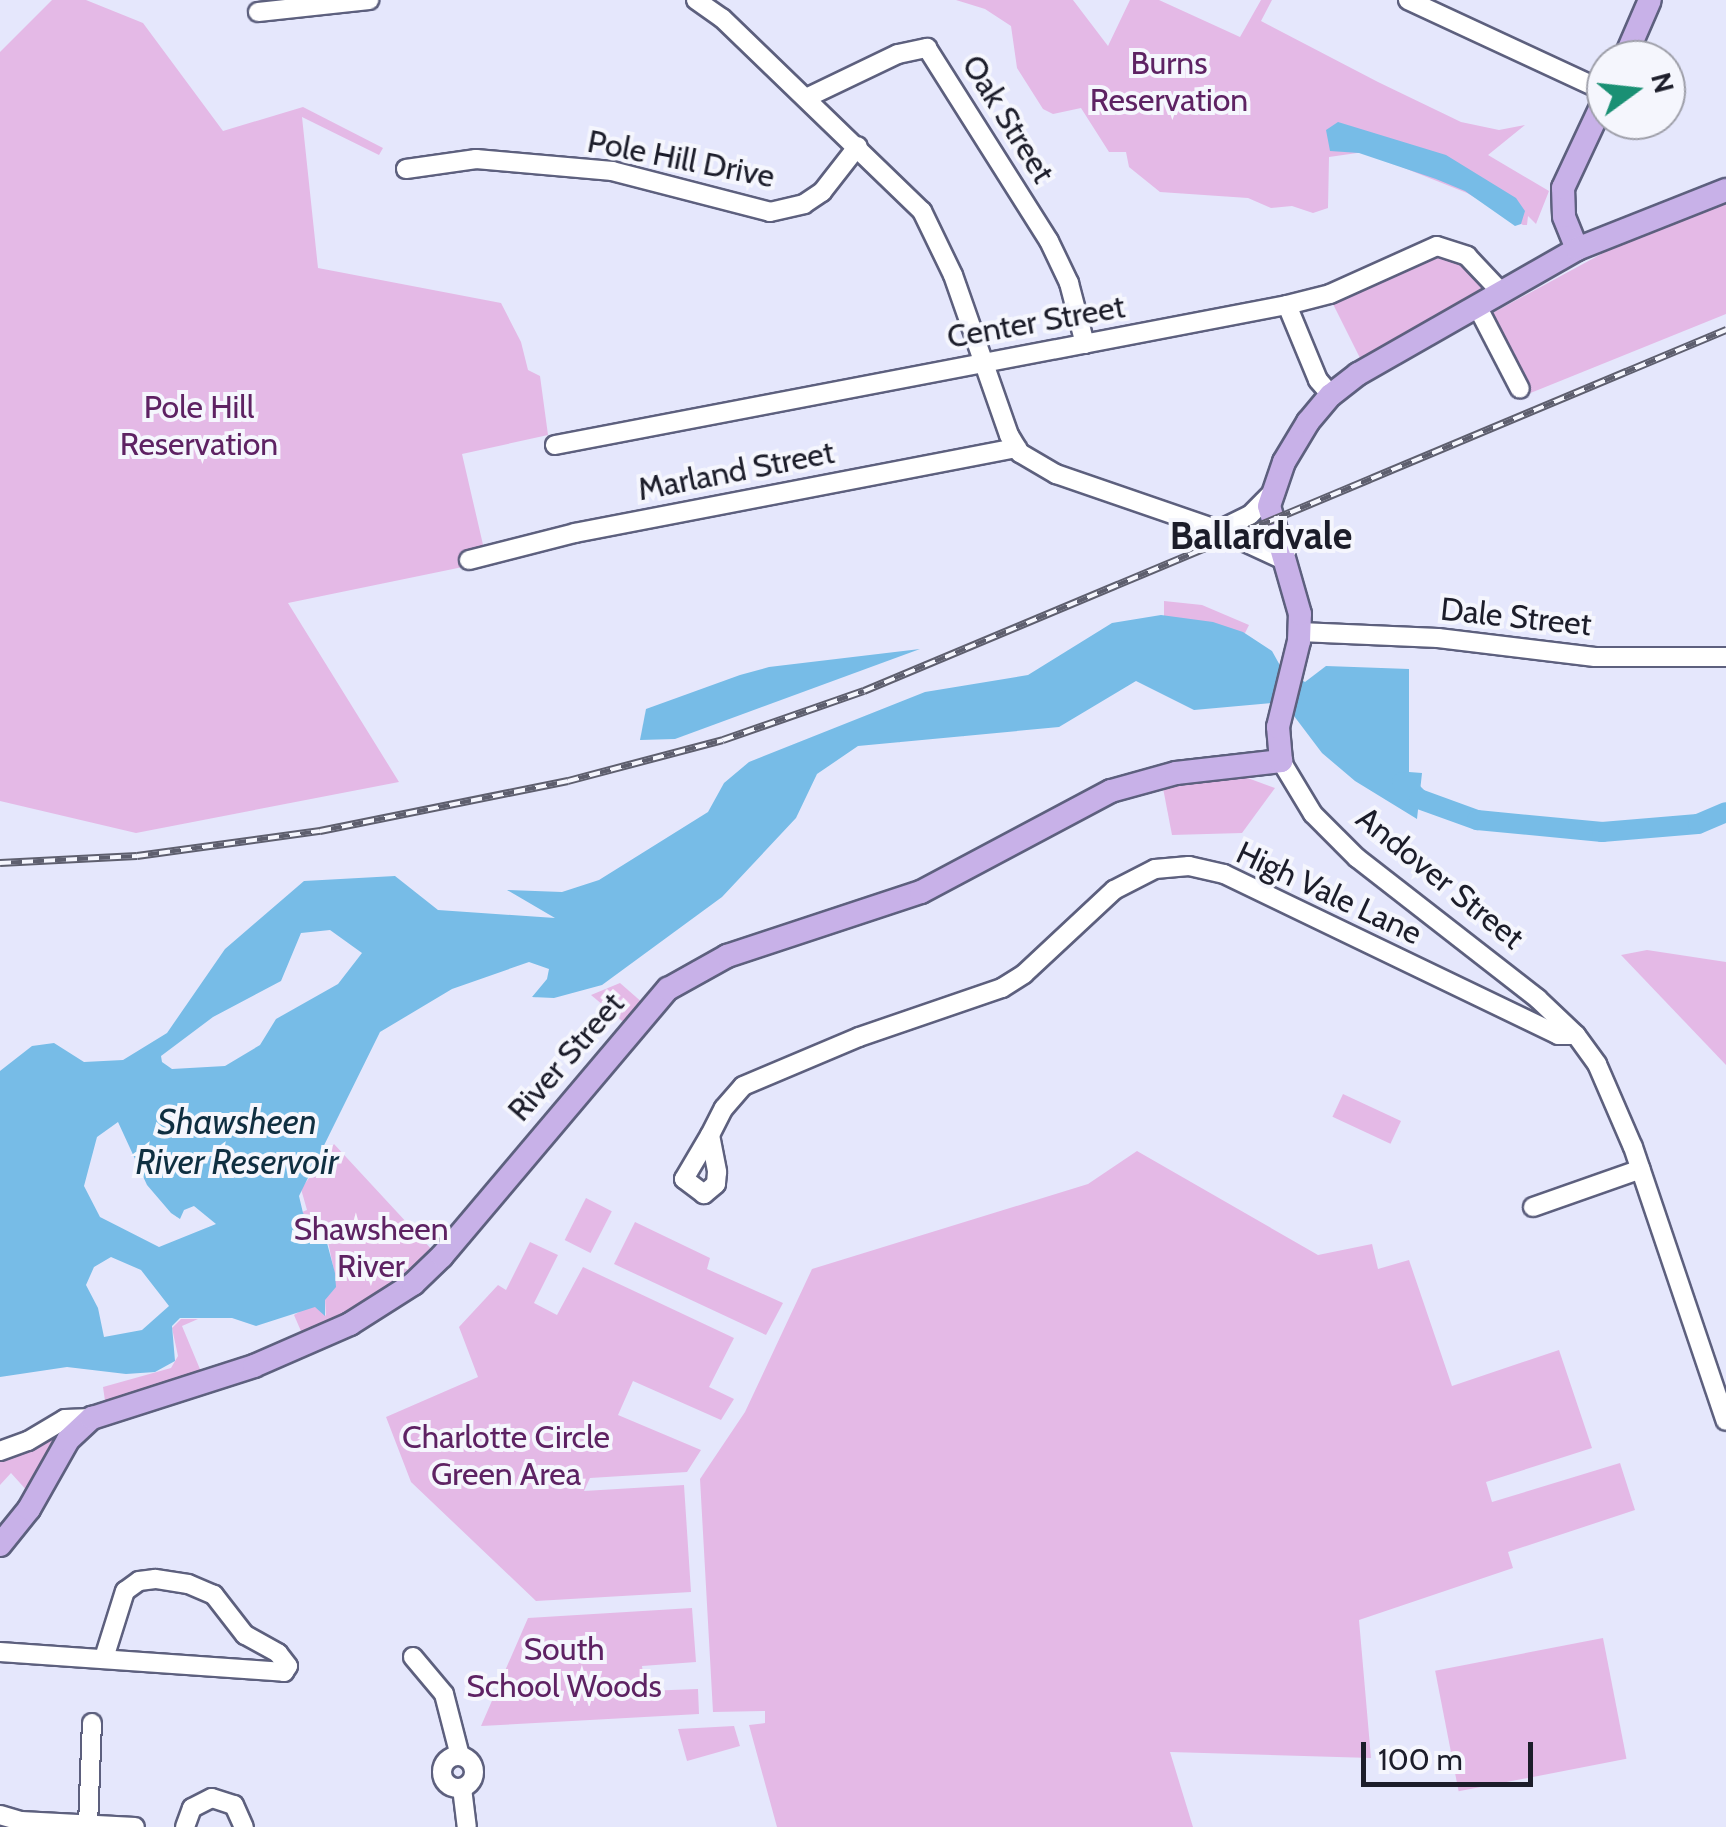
<!DOCTYPE html>
<style>
body{margin:0}
#map{position:relative;width:1726px;height:1827px;overflow:hidden;background:#e5e7fc;font-family:Cabin,sans-serif}
div>[style]{position:absolute}
[style*='--x']{left:calc(var(--x)*1px);top:calc(var(--y)*1px);width:calc(var(--w)*1px);rotate:calc(var(--a)*1deg)}
.green>*{inset:0;background:#e4b9e6;transform-origin:0 0}
.water>*{inset:0;background:#77bce7}
.river>*{height:20px;margin:-10px;padding:0 10px;transform-origin:10px;border-radius:10px;background:#77bce7}
.roads{filter:drop-shadow(2px 0 #5d607e) drop-shadow(-2px 0 #5d607e) drop-shadow(0 2px #5d607e) drop-shadow(0 -2px #5d607e)}
.minor>*{height:18px;margin:-9px;padding:0 9px;transform-origin:9px;border-radius:9px;background:#fff}
.minor>.ring{margin:-9px;padding:0;box-sizing:content-box;background:none;border:18px solid #fff;border-radius:50%}
.major>*{height:22px;margin:-11px;padding:0 11px;transform-origin:11px;border-radius:11px;background:#c8b1e8}
.rail>*{height:8px;margin-top:-4px;transform-origin:0;background:repeating-linear-gradient(90deg,#f5f6fd 0 11px,#5e5f6e 0 22px);box-sizing:border-box;border-block:2px solid #5e5f6e}
span{translate:-50% -50%;white-space:nowrap;text-align:center;line-height:1.15;-webkit-text-stroke:8px #f5f6fd;paint-order:stroke}
.park-label{font-size:32px;color:#5e2263}
.street-label{font-size:32px;color:#1c1d2a}
.water-label{font-size:35px;color:#0f2f41;font-style:italic}
.quarter-label{font-size:38px;color:#1c1d2a;font-weight:700}
.north{position:absolute;left:1586px;top:40px;width:100px;height:100px;box-sizing:border-box;background:#f5f6fd;border:2px solid #9e9fa9;border-radius:50%;rotate:75deg;font-size:28px;font-weight:700;line-height:40px;text-align:center;color:#1c1d2a}
.north::after{content:'';display:block;margin:auto;width:35px;height:45px;background:#1a9074;clip-path:polygon(50% 0,100% 100%,50% 72%,0 100%)}
.scale{position:absolute;left:1361px;top:1742px;width:172px;height:45px;box-sizing:border-box;border:5px solid #1c1d2a;border-top:0;padding-left:12px;font-size:30px;line-height:35px;white-space:nowrap;color:#1c1d2a;-webkit-text-stroke:8px #f5f6fd;paint-order:stroke}
</style>
<div id="map">
<div class="green">
<div style="clip-path:polygon(52px 0,86px 0,143px 23px,223px 131px,303px 107px,383px 148px,379px 155px,302px 117px,318px 268px,501px 303px,521px 342px,528px 370px,540px 376px,548px 435px,462px 454px,487px 562px,288px 603px,399px 782px,136px 833px,0 801px,0 52px)"></div>
<div style="clip-path:polygon(956px 0,1073px 0,1108px 46px,1130px 0,1159px 0,1240px 37px,1261px 0,1272px 0,1261px 21px,1378px 82px,1461px 122px,1499px 130px,1525px 125px,1488px 155px,1549px 191px,1536px 224px,1528px 216px,1527px 225px,1523px 225px,1467px 193px,1364px 152px,1329px 157px,1328px 208px,1313px 213px,1292px 206px,1271px 208px,1248px 198px,1160px 192px,1129px 167px,1126px 152px,1109px 152px,1081px 108px,1053px 114px,1043px 109px,1017px 68px,1011px 26px,985px 9px)"></div>
<div style="clip-path:polygon(1726px 204px,1726px 314px,1528px 394px,1487px 316px,1616px 246px)"></div>
<div style="clip-path:polygon(1433px 254px,1461px 263px,1485px 292px,1361px 360px,1333px 304px)"></div>
<div style="clip-path:polygon(1164px 601px,1202px 605px,1249px 625px,1245px 633px,1164px 617px)"></div>
<div style="clip-path:polygon(1245px 777px,1275px 788px,1242px 833px,1172px 835px,1163px 788px)"></div>
<div style="clip-path:polygon(1647px 950px,1726px 962px,1726px 1065px,1621px 955px)"></div>
<div style="clip-path:polygon(620px 983px,644px 1004px,627px 1025px,591px 995px)"></div>
<div style="left:1343px;top:1094px;width:64px;height:25px;rotate:25deg"></div>
<div style="clip-path:polygon(334px 1144px,434px 1252px,418px 1267px,304px 1338px,294px 1315px,315px 1302px,326px 1316px,325px 1299px,336px 1280px,327px 1237px,309px 1228px,302px 1212px,307px 1210px,301px 1189px)"></div>
<div style="clip-path:polygon(1137px 1151px,1318px 1255px,1372px 1244px,1378px 1269px,1409px 1260px,1452px 1386px,1559px 1350px,1592px 1448px,1486px 1482px,1492px 1502px,1620px 1463px,1635px 1510px,1508px 1552px,1513px 1568px,1359px 1620px,1371px 1758px,1170px 1752px,1193px 1827px,777px 1827px,749px 1725px,765px 1723px,765px 1711px,713px 1712px,700px 1479px,745px 1412px,812px 1269px,1088px 1184px)"></div>
<div style="left:586px;top:1198px;width:29px;height:47px;rotate:27deg"></div>
<div style="clip-path:polygon(635px 1222px,710px 1258px,707px 1269px,783px 1303px,766px 1335px,614px 1264px)"></div>
<div style="clip-path:polygon(530px 1242px,558px 1255px,534px 1303px,557px 1315px,583px 1267px,734px 1338px,709px 1387px,734px 1399px,721px 1420px,633px 1381px,618px 1415px,701px 1450px,687px 1472px,590px 1478px,584px 1491px,684px 1485px,691px 1592px,536px 1601px,411px 1482px,386px 1417px,478px 1377px,459px 1327px,498px 1285px,506px 1290px)"></div>
<div style="clip-path:polygon(181px 1319px,198px 1319px,182px 1326px,202px 1374px,105px 1401px,103px 1387px,171px 1368px,178px 1356px,172px 1328px)"></div>
<div style="clip-path:polygon(73px 1421px,29px 1493px,11px 1473px,0 1485px,0 1444px)"></div>
<div style="clip-path:polygon(692px 1608px,696px 1662px,642px 1666px,645px 1691px,698px 1689px,699px 1714px,481px 1726px,528px 1618px)"></div>
<div style="left:1603px;top:1638px;width:123px;height:171px;rotate:79deg"></div>
<div style="clip-path:polygon(734px 1726px,740px 1746px,687px 1761px,678px 1729px)"></div>
</div>
<div class="water">
<div style="clip-path:polygon(1338px 122px,1446px 155px,1516px 198px,1525px 211px,1521px 224px,1515px 226px,1465px 191px,1436px 179px,1359px 153px,1330px 151px,1326px 130px)"></div>
<div style="clip-path:polygon(evenodd,1161px 615px,1213px 622px,1243px 632px,1272px 651px,1282px 669px,1305px 682px,1326px 666px,1409px 669px,1409px 772px,1422px 773px,1417px 819px,1355px 781px,1322px 753px,1294px 716px,1273px 703px,1194px 710px,1136px 681px,1059px 727px,858px 746px,817px 774px,796px 818px,722px 897px,602px 985px,554px 998px,532px 997px,547px 979px,549px 969px,529px 962px,452px 989px,380px 1032px,299px 1196px,303px 1213px,327px 1243px,335px 1273px,336px 1287px,325px 1300px,325px 1316px,315px 1307px,256px 1326px,232px 1318px,180px 1318px,172px 1326px,175px 1361px,155px 1372px,126px 1374px,67px 1367px,0 1377px,0 1071px,32px 1046px,54px 1043px,84px 1062px,123px 1060px,167px 1033px,225px 949px,304px 881px,395px 876px,438px 910px,555px 918px,507px 890px,562px 892px,599px 880px,708px 812px,724px 783px,749px 762px,925px 692px,1028px 675px,1112px 623px,1161px 615px,330px 930px,362px 953px,338px 984px,276px 1019px,260px 1045px,225px 1066px,172px 1069px,162px 1062px,161px 1056px,213px 1017px,281px 981px,301px 933px,330px 930px,1161px 615px,118px 1122px,147px 1185px,171px 1213px,180px 1219px,184px 1210px,194px 1206px,216px 1224px,159px 1247px,100px 1217px,84px 1186px,97px 1137px,118px 1122px,1161px 615px,111px 1257px,141px 1270px,169px 1306px,142px 1330px,104px 1337px,98px 1308px,86px 1285px,94px 1267px,111px 1257px)"></div>
<div style="clip-path:polygon(920px 649px,675px 739px,640px 740px,646px 709px,740px 675px,769px 667px)"></div>
</div>
<div class="river">
<div style="--x:1402;--y:782;--w:24;--a:45"></div>
<div style="--x:1419;--y:799;--w:62;--a:19.9"></div>
<div style="--x:1477;--y:820;--w:126;--a:5.5"></div>
<div style="--x:1602;--y:832;--w:96;--a:-4.8"></div>
<div style="--x:1698;--y:824;--w:30;--a:-23"></div>
</div>
<div class="roads">
<div class="minor">
<div style="--x:696;--y:0;--w:32;--a:35"></div>
<div style="--x:722;--y:18;--w:278;--a:44"></div>
<div style="--x:922;--y:211;--w:71;--a:64.2"></div>
<div style="--x:953;--y:275;--w:170;--a:70.7"></div>
<div style="--x:1009;--y:435;--w:21;--a:59"></div>
<div style="--x:1020;--y:453;--w:42;--a:30.3"></div>
<div style="--x:1056;--y:474;--w:172;--a:19"></div>
<div style="--x:1219;--y:530;--w:74;--a:24.8"></div>
<div style="--x:1408;--y:0;--w:218;--a:24.9"></div>
<div style="--x:258;--y:12;--w:112;--a:-6.2"></div>
<div style="--x:806;--y:98;--w:102;--a:-25.6"></div>
<div style="--x:898;--y:54;--w:30;--a:-12"></div>
<div style="--x:927;--y:48;--w:228;--a:57.7"></div>
<div style="--x:1049;--y:241;--w:47;--a:64.5"></div>
<div style="--x:1069;--y:283;--w:63;--a:75.3"></div>
<div style="--x:406;--y:169;--w:71;--a:-8.1"></div>
<div style="--x:476;--y:159;--w:137;--a:5"></div>
<div style="--x:612;--y:171;--w:163;--a:14.5"></div>
<div style="--x:770;--y:212;--w:35;--a:-13"></div>
<div style="--x:804;--y:204;--w:22;--a:-34"></div>
<div style="--x:822;--y:192;--w:58;--a:-52"></div>
<div style="--x:1287;--y:305;--w:81;--a:67.5"></div>
<div style="--x:1318;--y:380;--w:20;--a:49"></div>
<div style="--x:1477;--y:306;--w:93;--a:62.6"></div>
<div style="--x:555;--y:445;--w:745;--a:-10.83"></div>
<div style="--x:1287;--y:305;--w:44;--a:-14.3"></div>
<div style="--x:1330;--y:294;--w:117;--a:-24.2"></div>
<div style="--x:1437;--y:246;--w:32;--a:18"></div>
<div style="--x:1467;--y:256;--w:50;--a:46.6"></div>
<div style="--x:1219;--y:530;--w:34;--a:-26"></div>
<div style="--x:1250;--y:515;--w:28;--a:-45"></div>
<div style="--x:469;--y:560;--w:109;--a:-14.3"></div>
<div style="--x:575;--y:533;--w:450;--a:-10.9"></div>
<div style="--x:1300;--y:632;--w:138;--a:2.5"></div>
<div style="--x:1438;--y:638;--w:158;--a:6.9"></div>
<div style="--x:1595;--y:657;--w:131;--a:0"></div>
<div style="--x:1281;--y:761;--w:62;--a:58.9"></div>
<div style="--x:1313;--y:814;--w:62;--a:45"></div>
<div style="--x:1357;--y:858;--w:229;--a:37.9"></div>
<div style="--x:1538;--y:999;--w:52;--a:43.5"></div>
<div style="--x:1576;--y:1035;--w:36;--a:54"></div>
<div style="--x:1597;--y:1064;--w:90;--a:66.6"></div>
<div style="--x:1633;--y:1147;--w:289;--a:71.3"></div>
<div style="--x:710;--y:1135;--w:30;--a:-63"></div>
<div style="--x:724;--y:1108;--w:29;--a:-49"></div>
<div style="--x:743;--y:1086;--w:126;--a:-22.9"></div>
<div style="--x:859;--y:1037;--w:151;--a:-18.9"></div>
<div style="--x:1002;--y:988;--w:26;--a:-32"></div>
<div style="--x:1024;--y:974;--w:123;--a:-43"></div>
<div style="--x:1114;--y:890;--w:46;--a:-27.1"></div>
<div style="--x:1155;--y:869;--w:34;--a:-5"></div>
<div style="--x:1189;--y:866;--w:36;--a:13"></div>
<div style="--x:1224;--y:874;--w:371;--a:25.7"></div>
<div style="--x:1558;--y:1035;--w:18;--a:0"></div>
<div style="--x:710;--y:1135;--w:38;--a:79"></div>
<div style="--x:717;--y:1172;--w:12;--a:95"></div>
<div style="--x:716;--y:1184;--w:16;--a:140"></div>
<div style="--x:704;--y:1194;--w:25;--a:-143"></div>
<div style="--x:684;--y:1179;--w:51;--a:-59.4"></div>
<div style="--x:1533;--y:1207;--w:114;--a:-19.4"></div>
<div style="--x:0;--y:1451;--w:30;--a:-20"></div>
<div style="--x:28;--y:1441;--w:43;--a:-30.7"></div>
<div style="--x:65;--y:1419;--w:27;--a:-2"></div>
<div style="--x:0;--y:1652;--w:285;--a:4"></div>
<div style="--x:284;--y:1672;--w:7;--a:-56"></div>
<div style="--x:288;--y:1666;--w:16;--a:-128"></div>
<div style="--x:278;--y:1653;--w:38;--a:-151"></div>
<div style="--x:245;--y:1635;--w:51;--a:-127.8"></div>
<div style="--x:214;--y:1595;--w:28;--a:-157"></div>
<div style="--x:188;--y:1584;--w:33;--a:-171"></div>
<div style="--x:155;--y:1579;--w:16;--a:173"></div>
<div style="--x:139;--y:1581;--w:17;--a:144"></div>
<div style="--x:125;--y:1591;--w:70;--a:107.4"></div>
<div style="--x:413;--y:1657;--w:48;--a:50"></div>
<div style="--x:444;--y:1694;--w:64;--a:75.5"></div>
<div class="ring" style="left:442px;top:1756px;width:14px;height:14px"></div>
<div style="--x:462;--y:1788;--w:39;--a:83"></div>
<div style="--x:0;--y:1815;--w:22;--a:16"></div>
<div style="--x:21;--y:1821;--w:114;--a:3"></div>
<div style="--x:88;--y:1825;--w:102;--a:-87.8"></div>
<div style="--x:185;--y:1827;--w:20;--a:-70"></div>
<div style="--x:192;--y:1808;--w:22;--a:-27"></div>
<div style="--x:212;--y:1798;--w:23;--a:18"></div>
<div style="--x:234;--y:1805;--w:24;--a:66"></div>
</div>
<div class="major">
<div style="--x:1624;--y:60;--w:65;--a:-66.6"></div>
<div style="--x:1577;--y:249;--w:35;--a:-112"></div>
<div style="--x:1564;--y:216;--w:28;--a:-92"></div>
<div style="--x:1563;--y:188;--w:102;--a:-64.9"></div>
<div style="--x:0;--y:1545;--w:46;--a:-51.1"></div>
<div style="--x:29;--y:1509;--w:79;--a:-60.5"></div>
<div style="--x:68;--y:1440;--w:33;--a:-43"></div>
<div style="--x:92;--y:1418;--w:170;--a:-17.8"></div>
<div style="--x:254;--y:1366;--w:105;--a:-23.6"></div>
<div style="--x:350;--y:1324;--w:75;--a:-32.4"></div>
<div style="--x:413;--y:1284;--w:40;--a:-44"></div>
<div style="--x:442;--y:1256;--w:350;--a:-49.8"></div>
<div style="--x:668;--y:989;--w:68;--a:-29.2"></div>
<div style="--x:727;--y:956;--w:204;--a:-18.3"></div>
<div style="--x:921;--y:892;--w:215;--a:-28"></div>
<div style="--x:1111;--y:791;--w:67;--a:-15.5"></div>
<div style="--x:1176;--y:773;--w:106;--a:-6.5"></div>
<div style="--x:1281;--y:761;--w:34;--a:-95"></div>
<div style="--x:1278;--y:727;--w:89;--a:-76.3"></div>
<div style="--x:1299;--y:641;--w:27;--a:-88"></div>
<div style="--x:1300;--y:614;--w:112;--a:-106"></div>
<div style="--x:1269;--y:506;--w:46;--a:-71.2"></div>
<div style="--x:1284;--y:462;--w:47;--a:-59"></div>
<div style="--x:1308;--y:422;--w:35;--a:-50"></div>
<div style="--x:1331;--y:395;--w:34;--a:-38"></div>
<div style="--x:1358;--y:374;--w:252;--a:-29.7"></div>
<div style="--x:1577;--y:249;--w:160;--a:-21.6"></div>
</div>
</div>
<div class="rail">
<div style="--x:0;--y:863;--w:137;--a:-2.9"></div>
<div style="--x:137;--y:856;--w:185;--a:-7.8"></div>
<div style="--x:320;--y:831;--w:253;--a:-11.4"></div>
<div style="--x:568;--y:781;--w:160;--a:-14.8"></div>
<div style="--x:723;--y:740;--w:149;--a:-19.2"></div>
<div style="--x:864;--y:691;--w:935;--a:-22.72"></div>
</div>
<div class="park-label">
<span style="left:1169px;top:82px">Burns<br>Reservation</span>
<span style="left:199px;top:426px">Pole Hill<br>Reservation</span>
<span style="left:371px;top:1248px">Shawsheen<br>River</span>
<span style="left:506px;top:1456px">Charlotte Circle<br>Green Area</span>
<span style="left:564px;top:1668px">South<br>School Woods</span>
</div>
<div class="street-label">
<span style="left:1008px;top:119px;rotate:58deg">Oak Street</span>
<span style="left:681px;top:159px;rotate:11deg">Pole Hill Drive</span>
<span style="left:1036px;top:322px;rotate:-10deg">Center Street</span>
<span style="left:736px;top:471px;rotate:-11deg">Marland Street</span>
<span style="left:1516px;top:617px;rotate:6deg">Dale Street</span>
<span style="left:1440px;top:878px;rotate:39deg">Andover Street</span>
<span style="left:1329px;top:893px;rotate:25deg">High Vale Lane</span>
<span style="left:566px;top:1057px;rotate:-49deg">River Street</span>
</div>
<div class="water-label">
<span style="left:237px;top:1142px">Shawsheen<br>River Reservoir</span>
</div>
<div class="quarter-label">
<span style="left:1261px;top:536px">Ballardvale</span>
</div>
<div class="north">N</div>
<div class="scale">100 m</div>
</div>
